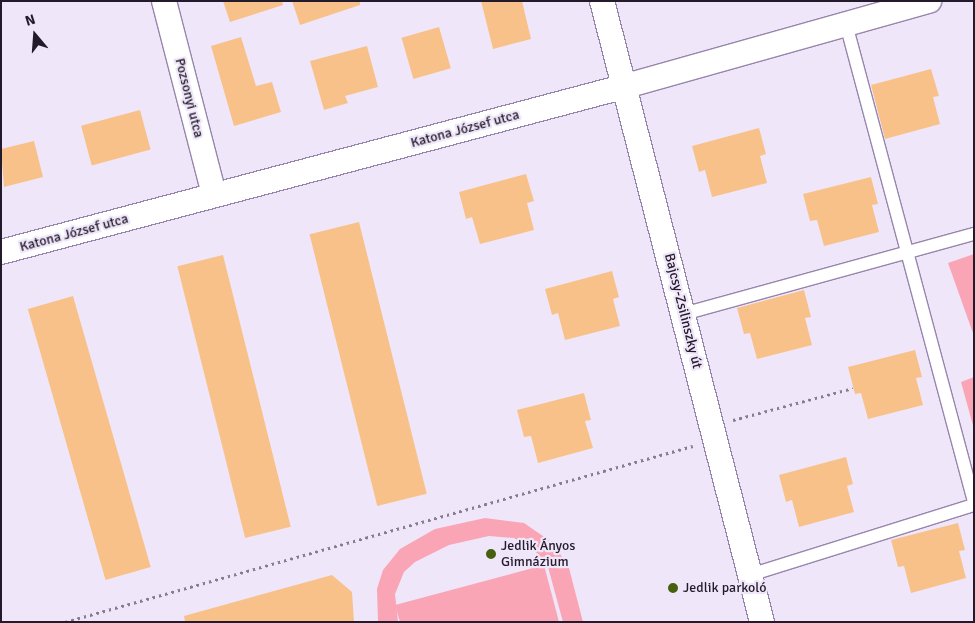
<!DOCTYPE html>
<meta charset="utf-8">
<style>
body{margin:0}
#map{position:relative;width:975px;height:623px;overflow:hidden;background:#efe7f9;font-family:Signika,sans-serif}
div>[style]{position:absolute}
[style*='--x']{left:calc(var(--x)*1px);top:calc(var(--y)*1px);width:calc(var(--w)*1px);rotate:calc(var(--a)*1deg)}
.green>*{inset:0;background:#f9a5b6}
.building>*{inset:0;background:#f9c18a;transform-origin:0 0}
.path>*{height:3px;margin-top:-1.5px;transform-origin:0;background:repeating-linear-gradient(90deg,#867e8f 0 2.5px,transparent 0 6.5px)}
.roads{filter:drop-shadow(1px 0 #9885ad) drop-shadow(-1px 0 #9885ad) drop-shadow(0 1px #9885ad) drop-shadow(0 -1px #9885ad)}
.lane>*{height:12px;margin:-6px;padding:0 6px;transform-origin:6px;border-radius:6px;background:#fff}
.street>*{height:24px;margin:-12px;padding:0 12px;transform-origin:12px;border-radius:12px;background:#fff}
.dots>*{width:14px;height:14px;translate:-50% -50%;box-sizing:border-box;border:2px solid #efe7f9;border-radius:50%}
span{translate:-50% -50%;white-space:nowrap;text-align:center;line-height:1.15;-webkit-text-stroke:4.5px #efe7f9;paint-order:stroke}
.street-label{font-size:14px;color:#231b2b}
.poi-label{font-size:14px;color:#231b2b}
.left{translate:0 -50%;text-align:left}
.frame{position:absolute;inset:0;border:2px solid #231b2b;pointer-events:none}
.north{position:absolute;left:10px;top:10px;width:50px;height:50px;-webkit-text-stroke:4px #efe7f9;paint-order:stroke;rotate:342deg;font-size:14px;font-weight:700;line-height:20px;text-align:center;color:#231b2b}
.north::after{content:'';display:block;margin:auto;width:18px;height:22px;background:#231b2b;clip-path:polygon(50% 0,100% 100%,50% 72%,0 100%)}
</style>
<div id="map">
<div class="green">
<div style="clip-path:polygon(974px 254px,974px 336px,948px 263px)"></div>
<div style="clip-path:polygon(974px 377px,974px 429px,961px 382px)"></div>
<div style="clip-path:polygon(485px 518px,524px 523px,553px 543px,569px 568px,583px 622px,563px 622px,548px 567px,535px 551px,514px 538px,489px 536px,449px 545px,415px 562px,404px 572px,395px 594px,398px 622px,378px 622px,377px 589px,383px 570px,400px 549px,435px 529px)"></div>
<div style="clip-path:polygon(544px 565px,559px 622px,400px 622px,395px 605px)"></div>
</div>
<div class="building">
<div style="clip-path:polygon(223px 1px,282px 1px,283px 5px,230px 22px)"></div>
<div style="clip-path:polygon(292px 1px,360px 1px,360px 5px,300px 25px)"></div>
<div style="clip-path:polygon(481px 1px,522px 1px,531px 39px,493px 49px)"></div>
<div style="left:439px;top:27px;width:43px;height:39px;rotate:74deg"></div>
<div style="clip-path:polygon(241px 37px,256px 86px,272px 82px,281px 112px,234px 126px,211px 46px)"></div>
<div style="clip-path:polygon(367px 46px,378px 87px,345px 96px,348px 103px,324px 110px,310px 61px)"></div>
<div style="clip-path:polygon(931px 69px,939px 96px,933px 97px,940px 124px,885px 139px,871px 85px)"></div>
<div style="left:140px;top:110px;width:41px;height:61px;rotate:75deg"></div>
<div style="clip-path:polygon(759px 128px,766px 154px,760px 156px,767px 183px,712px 197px,705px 170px,699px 172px,692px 146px)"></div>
<div style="clip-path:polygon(34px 141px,43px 177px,4px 187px,1px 149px)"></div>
<div style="clip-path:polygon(526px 174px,534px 201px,527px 203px,534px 230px,480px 244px,472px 217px,466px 219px,459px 192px)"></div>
<div style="clip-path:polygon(871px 177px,878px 204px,872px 205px,879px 232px,824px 246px,817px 220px,810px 221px,803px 194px)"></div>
<div style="left:359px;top:222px;width:280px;height:51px;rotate:76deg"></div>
<div style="left:223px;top:255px;width:280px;height:47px;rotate:76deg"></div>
<div style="clip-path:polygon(612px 271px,619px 297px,613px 299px,620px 326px,565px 340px,558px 313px,552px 315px,545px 289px)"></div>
<div style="clip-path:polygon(804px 290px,811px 317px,805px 318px,812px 345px,757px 359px,750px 333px,744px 334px,737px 308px)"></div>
<div style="left:73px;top:296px;width:282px;height:47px;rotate:74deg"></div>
<div style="clip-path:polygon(915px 350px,922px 377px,916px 378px,923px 405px,868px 419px,861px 393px,855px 394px,848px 367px)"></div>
<div style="clip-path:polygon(584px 393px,591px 420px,585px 421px,593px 448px,538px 463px,531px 436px,524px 437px,517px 410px)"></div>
<div style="clip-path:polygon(846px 457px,853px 484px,847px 486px,854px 512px,799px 527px,792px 500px,786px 502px,779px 475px)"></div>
<div style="clip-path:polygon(958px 523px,965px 550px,959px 551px,966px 578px,911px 593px,904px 566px,898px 567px,891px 540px)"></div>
<div style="clip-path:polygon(332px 575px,352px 592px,354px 622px,185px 622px,184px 616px)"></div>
</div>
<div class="path">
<div style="--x:733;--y:420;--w:124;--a:-14.9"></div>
<div style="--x:65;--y:622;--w:652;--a:-15.66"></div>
</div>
<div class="roads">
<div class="lane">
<div style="--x:846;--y:24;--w:495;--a:75"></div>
<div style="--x:683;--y:314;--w:302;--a:-15.4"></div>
<div style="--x:750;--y:575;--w:235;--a:-17.4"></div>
</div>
<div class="street">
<div style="--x:164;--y:1;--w:200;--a:75.5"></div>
<div style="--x:602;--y:1;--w:641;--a:75.55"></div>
<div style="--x:1;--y:252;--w:647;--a:-14.87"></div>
<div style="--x:626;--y:86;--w:315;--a:-15.7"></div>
</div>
</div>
<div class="dots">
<div style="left:491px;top:554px;background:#47600f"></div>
<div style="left:673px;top:588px;background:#47600f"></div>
</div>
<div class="street-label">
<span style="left:189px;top:98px;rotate:76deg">Pozsonyi utca</span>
<span style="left:465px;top:129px;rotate:-15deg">Katona József utca</span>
<span style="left:74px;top:233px;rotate:-15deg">Katona József utca</span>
<span style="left:683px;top:311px;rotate:76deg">Bajcsy-Zsilinszky út</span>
</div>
<div class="poi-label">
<span class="left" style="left:501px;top:554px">Jedlik Ányos<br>Gimnázium</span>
<span class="left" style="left:683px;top:588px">Jedlik parkoló</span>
</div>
<div class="frame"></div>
<div class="north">N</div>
</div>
